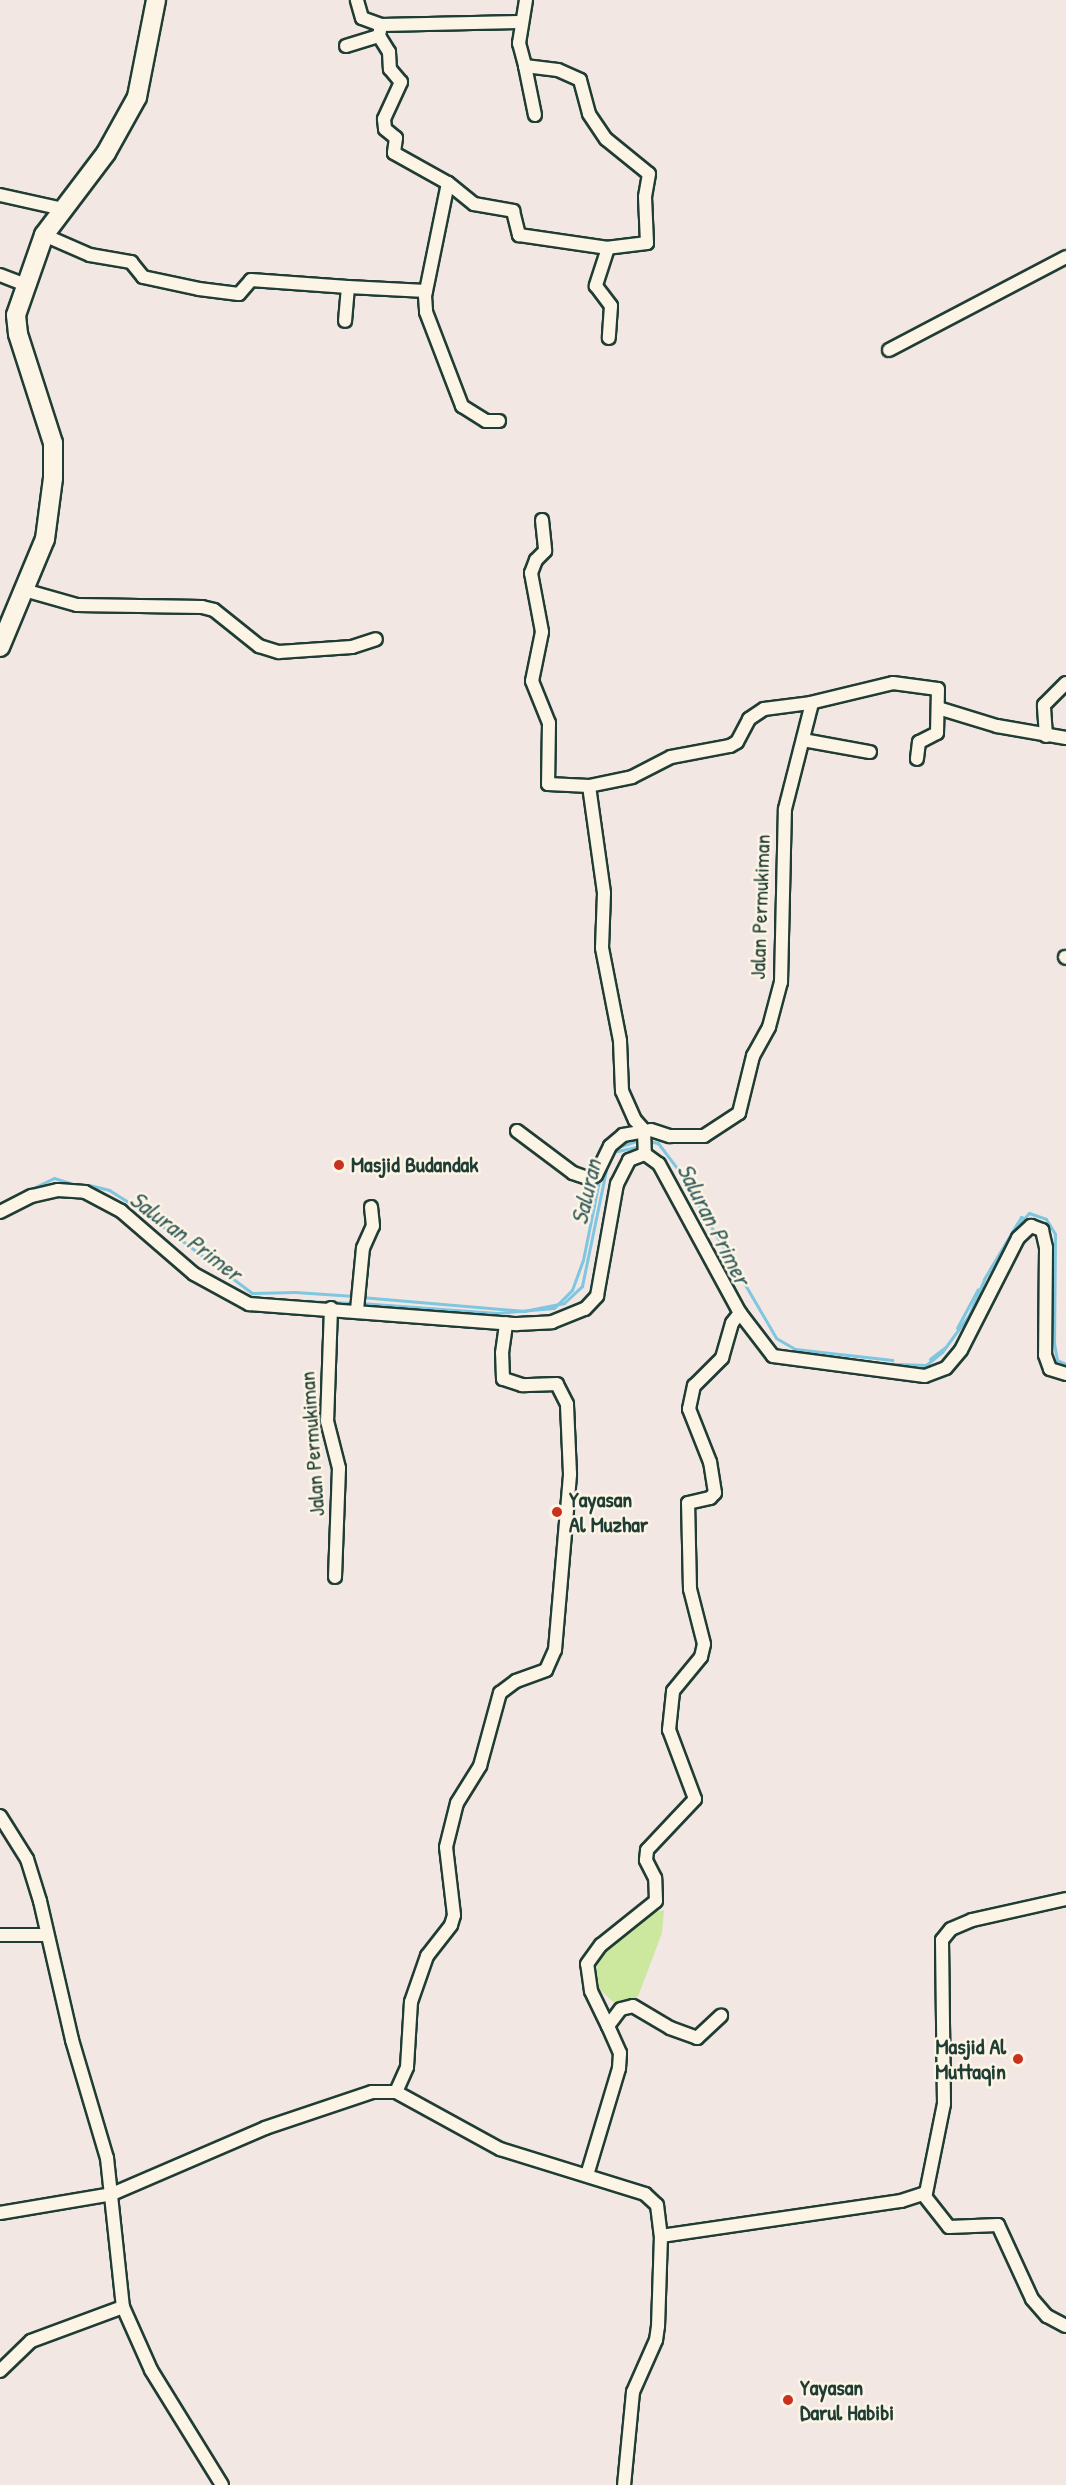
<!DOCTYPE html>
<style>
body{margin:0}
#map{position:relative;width:1066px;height:2485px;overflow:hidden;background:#f3e7e3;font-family:"Patrick Hand",sans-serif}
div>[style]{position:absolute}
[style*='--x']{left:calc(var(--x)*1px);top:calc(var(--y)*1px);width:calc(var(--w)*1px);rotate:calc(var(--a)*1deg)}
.green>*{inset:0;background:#cce89f}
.stream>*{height:3px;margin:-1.5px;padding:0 1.5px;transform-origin:1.5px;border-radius:1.5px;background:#7fc6e0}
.roads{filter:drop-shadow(2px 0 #1f3d34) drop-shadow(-2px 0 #1f3d34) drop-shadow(0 2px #1f3d34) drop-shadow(0 -2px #1f3d34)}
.street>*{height:12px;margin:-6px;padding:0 6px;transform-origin:6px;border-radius:6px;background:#fcf5e5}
.secondary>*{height:18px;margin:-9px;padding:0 9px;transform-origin:9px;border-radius:9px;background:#fcf5e5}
.dots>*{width:16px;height:16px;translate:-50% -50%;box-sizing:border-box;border:3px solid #fcf5e5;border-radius:50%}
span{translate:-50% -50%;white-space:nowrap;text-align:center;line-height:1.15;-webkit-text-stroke:5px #fcf5e5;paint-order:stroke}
.street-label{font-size:22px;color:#1f3d34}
.poi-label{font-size:22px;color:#1f3d34;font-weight:700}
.left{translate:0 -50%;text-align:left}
.right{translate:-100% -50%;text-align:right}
.water-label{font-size:24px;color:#375f5f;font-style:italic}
</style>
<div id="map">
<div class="green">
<div style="clip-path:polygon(664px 1910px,662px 1933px,639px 1994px,629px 2009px,620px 2008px,593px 1984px,595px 1958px,655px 1912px)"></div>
</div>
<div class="stream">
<div style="--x:649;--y:1141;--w:9;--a:13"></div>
<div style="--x:658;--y:1143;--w:34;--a:53"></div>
<div style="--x:678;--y:1170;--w:194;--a:59.7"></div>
<div style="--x:776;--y:1338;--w:22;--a:30"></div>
<div style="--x:795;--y:1349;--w:98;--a:6.5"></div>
<div style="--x:618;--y:1147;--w:23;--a:-18"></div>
<div style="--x:613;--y:1152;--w:29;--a:-12"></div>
<div style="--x:89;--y:1185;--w:21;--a:14"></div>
<div style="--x:109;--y:1190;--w:38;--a:32"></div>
<div style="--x:141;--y:1210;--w:139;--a:36.8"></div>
<div style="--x:252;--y:1293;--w:43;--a:-1.3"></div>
<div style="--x:295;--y:1292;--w:59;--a:3.9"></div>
<div style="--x:0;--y:1204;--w:60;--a:-25.7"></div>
<div style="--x:54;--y:1178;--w:46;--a:17.7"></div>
<div style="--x:1020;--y:1223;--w:13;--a:-48"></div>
<div style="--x:1029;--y:1213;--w:18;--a:19"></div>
<div style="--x:1046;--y:1219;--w:17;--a:59"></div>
<div style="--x:1055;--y:1234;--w:109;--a:90.5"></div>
<div style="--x:1054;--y:1343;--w:17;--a:80"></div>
<div style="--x:1057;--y:1360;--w:10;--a:24"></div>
<div style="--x:186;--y:1260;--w:20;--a:37"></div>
<div style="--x:361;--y:1297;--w:164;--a:4.9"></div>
<div style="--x:524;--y:1311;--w:41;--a:-11.3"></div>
<div style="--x:564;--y:1303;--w:25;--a:-43"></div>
<div style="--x:582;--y:1286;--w:124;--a:-78.3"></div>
<div style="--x:273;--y:1300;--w:80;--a:2.1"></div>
<div style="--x:360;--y:1303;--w:137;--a:4.2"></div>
<div style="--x:497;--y:1313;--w:57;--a:-5"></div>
<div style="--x:554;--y:1308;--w:25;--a:-45"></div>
<div style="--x:572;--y:1290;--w:32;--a:-70"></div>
<div style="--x:583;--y:1260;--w:86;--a:-78.6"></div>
<div style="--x:957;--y:1328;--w:44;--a:-61.7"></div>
<div style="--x:1051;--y:1357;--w:15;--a:48"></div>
<div style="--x:930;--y:1359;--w:18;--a:-38"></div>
<div style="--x:869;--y:1363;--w:57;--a:2"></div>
<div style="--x:926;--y:1365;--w:21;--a:-39"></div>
<div style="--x:942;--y:1352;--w:46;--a:-53.9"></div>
<div style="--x:969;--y:1315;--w:39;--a:-67"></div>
<div style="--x:984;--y:1279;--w:72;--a:-59.2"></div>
<div style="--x:1021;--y:1217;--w:22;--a:21"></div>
</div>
<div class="roads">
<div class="street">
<div style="--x:526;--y:0;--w:44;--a:99.2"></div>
<div style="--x:519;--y:43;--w:24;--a:75"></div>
<div style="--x:525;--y:66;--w:33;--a:7"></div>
<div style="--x:558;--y:70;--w:24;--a:24"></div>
<div style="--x:580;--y:80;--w:35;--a:75"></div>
<div style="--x:589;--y:114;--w:30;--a:56"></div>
<div style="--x:606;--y:139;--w:55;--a:39.1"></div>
<div style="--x:649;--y:174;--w:23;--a:100"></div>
<div style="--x:645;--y:197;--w:46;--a:87.5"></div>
<div style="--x:647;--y:243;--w:39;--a:173"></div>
<div style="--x:381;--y:25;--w:138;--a:-1.2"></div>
<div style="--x:379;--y:36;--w:19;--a:58"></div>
<div style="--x:389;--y:52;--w:17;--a:87"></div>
<div style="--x:390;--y:69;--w:17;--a:50"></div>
<div style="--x:401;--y:82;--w:41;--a:114.7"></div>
<div style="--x:384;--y:119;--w:10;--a:84"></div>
<div style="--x:385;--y:129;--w:14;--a:39"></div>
<div style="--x:396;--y:138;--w:15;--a:98"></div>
<div style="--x:394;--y:153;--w:62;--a:29.1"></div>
<div style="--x:448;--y:183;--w:115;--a:101.5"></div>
<div style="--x:425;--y:296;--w:16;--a:86"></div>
<div style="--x:426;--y:312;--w:101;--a:69"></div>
<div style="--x:462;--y:406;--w:28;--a:32"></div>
<div style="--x:486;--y:421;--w:13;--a:0"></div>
<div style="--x:346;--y:46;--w:34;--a:-17"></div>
<div style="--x:379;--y:36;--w:11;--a:-80"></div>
<div style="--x:381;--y:25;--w:20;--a:-160"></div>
<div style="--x:362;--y:18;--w:19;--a:-106"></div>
<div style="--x:525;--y:66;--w:50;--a:78.5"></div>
<div style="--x:448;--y:183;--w:33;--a:39"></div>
<div style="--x:474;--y:204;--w:40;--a:10"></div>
<div style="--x:513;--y:211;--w:25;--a:76"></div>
<div style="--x:519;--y:235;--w:90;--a:8.3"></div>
<div style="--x:608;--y:248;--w:40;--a:108"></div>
<div style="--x:596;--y:286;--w:25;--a:53"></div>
<div style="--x:611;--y:306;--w:32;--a:94"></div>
<div style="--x:0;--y:195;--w:65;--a:12.5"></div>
<div style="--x:44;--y:235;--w:50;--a:23.5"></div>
<div style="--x:90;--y:255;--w:42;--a:9.7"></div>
<div style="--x:131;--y:262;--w:19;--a:51"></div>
<div style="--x:143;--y:277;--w:57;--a:12.1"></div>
<div style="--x:199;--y:289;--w:40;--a:7.1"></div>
<div style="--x:239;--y:294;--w:18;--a:-49"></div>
<div style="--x:251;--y:280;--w:97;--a:4.1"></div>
<div style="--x:348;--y:287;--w:34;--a:95"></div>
<div style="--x:0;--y:275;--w:26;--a:21"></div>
<div style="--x:348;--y:287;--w:78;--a:2.9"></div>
<div style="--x:889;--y:350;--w:200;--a:-27.7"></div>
<div style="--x:542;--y:520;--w:31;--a:84"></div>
<div style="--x:545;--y:551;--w:13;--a:135"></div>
<div style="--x:536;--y:560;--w:14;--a:111"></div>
<div style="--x:531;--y:573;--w:60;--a:79.4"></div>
<div style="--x:542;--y:632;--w:50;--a:101.5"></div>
<div style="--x:532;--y:681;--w:45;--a:68"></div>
<div style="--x:549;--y:723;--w:61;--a:90.9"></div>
<div style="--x:548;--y:784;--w:41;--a:2.8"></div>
<div style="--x:589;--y:786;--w:108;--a:82"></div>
<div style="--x:604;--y:893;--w:55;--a:92.1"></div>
<div style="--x:602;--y:948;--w:95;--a:79"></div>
<div style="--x:620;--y:1041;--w:50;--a:87.7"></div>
<div style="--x:622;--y:1091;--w:32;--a:66"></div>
<div style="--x:635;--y:1120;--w:13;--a:48"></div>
<div style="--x:644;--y:1130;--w:24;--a:88"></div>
<div style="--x:24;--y:590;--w:55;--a:15.8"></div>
<div style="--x:77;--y:605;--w:125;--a:0.9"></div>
<div style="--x:202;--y:607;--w:12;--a:14"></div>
<div style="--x:214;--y:610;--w:58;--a:38.7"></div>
<div style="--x:259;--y:646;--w:21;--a:17"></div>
<div style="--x:279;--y:652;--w:73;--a:-3.9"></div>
<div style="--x:352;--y:647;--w:25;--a:-18"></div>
<div style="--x:938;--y:708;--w:62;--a:17"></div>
<div style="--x:997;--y:726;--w:70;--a:9.9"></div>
<div style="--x:1046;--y:736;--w:31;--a:-94"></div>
<div style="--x:1044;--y:705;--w:31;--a:-45"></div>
<div style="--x:803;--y:740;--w:68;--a:10.2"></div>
<div style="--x:589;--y:786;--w:44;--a:-11.8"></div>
<div style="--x:632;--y:777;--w:44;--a:-27.1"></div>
<div style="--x:671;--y:757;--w:60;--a:-10.6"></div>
<div style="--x:730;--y:746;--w:8;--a:-30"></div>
<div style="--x:737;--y:742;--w:26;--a:-62"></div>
<div style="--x:749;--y:719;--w:18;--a:-34"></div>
<div style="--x:764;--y:709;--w:46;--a:-7.4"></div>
<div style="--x:810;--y:703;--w:85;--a:-13.5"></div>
<div style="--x:893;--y:683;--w:45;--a:7.6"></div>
<div style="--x:938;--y:689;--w:44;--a:91.3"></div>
<div style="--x:937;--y:733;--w:20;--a:153"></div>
<div style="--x:919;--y:742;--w:17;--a:97"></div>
<div style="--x:1065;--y:957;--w:1;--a:45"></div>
<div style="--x:517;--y:1131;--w:70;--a:36.9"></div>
<div style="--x:573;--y:1173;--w:18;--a:19"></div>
<div style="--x:590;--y:1179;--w:7;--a:-34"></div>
<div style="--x:596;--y:1175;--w:32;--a:-64"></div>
<div style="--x:610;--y:1146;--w:17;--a:-40"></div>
<div style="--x:623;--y:1135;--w:28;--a:-10"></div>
<div style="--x:651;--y:1130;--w:20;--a:18"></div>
<div style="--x:670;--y:1136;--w:34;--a:0"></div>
<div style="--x:704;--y:1136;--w:42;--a:-33.3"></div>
<div style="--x:739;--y:1113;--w:59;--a:-76.2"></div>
<div style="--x:753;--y:1056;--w:33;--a:-61"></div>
<div style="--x:769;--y:1027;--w:47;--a:-75.1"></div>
<div style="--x:781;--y:982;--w:173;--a:-88.7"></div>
<div style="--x:785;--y:809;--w:109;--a:-75.7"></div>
<div style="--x:0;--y:1212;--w:36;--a:-27"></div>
<div style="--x:32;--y:1196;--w:27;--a:-13"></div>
<div style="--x:58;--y:1190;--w:27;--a:4"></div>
<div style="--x:85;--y:1192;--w:41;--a:27.8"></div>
<div style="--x:121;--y:1211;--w:96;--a:40.8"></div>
<div style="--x:194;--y:1274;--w:63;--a:28.6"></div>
<div style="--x:249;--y:1304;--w:269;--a:4.3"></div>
<div style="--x:517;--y:1324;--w:35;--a:-3"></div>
<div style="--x:552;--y:1322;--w:35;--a:-22"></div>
<div style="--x:585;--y:1309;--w:18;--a:-47"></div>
<div style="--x:597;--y:1296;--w:114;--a:-79.9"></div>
<div style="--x:617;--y:1184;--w:27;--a:-63"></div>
<div style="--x:629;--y:1160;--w:17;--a:-21"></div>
<div style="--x:645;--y:1154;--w:17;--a:36"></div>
<div style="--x:659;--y:1164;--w:170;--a:61.5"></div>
<div style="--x:740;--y:1313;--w:54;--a:52.5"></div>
<div style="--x:773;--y:1356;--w:153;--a:7.5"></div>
<div style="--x:925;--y:1376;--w:22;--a:-21"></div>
<div style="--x:946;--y:1368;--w:23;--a:-50"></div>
<div style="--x:961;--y:1350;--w:126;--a:-63"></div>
<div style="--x:1018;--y:1238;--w:18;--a:-43"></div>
<div style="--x:1031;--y:1226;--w:12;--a:20"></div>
<div style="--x:1042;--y:1230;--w:18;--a:77"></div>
<div style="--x:1046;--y:1248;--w:107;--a:90.5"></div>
<div style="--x:1045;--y:1355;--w:15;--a:70"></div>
<div style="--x:1050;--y:1369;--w:17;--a:17"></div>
<div style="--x:331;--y:1308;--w:113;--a:92"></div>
<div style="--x:327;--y:1421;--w:49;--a:75.7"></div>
<div style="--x:339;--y:1468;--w:109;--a:92.1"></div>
<div style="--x:357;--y:1310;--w:62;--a:-84.5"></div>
<div style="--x:363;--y:1248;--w:24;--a:-66"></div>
<div style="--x:373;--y:1226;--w:19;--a:-96"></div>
<div style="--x:0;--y:1816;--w:51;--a:57.9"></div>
<div style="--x:27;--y:1859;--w:44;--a:72.8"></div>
<div style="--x:40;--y:1901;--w:143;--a:77"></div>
<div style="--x:72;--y:2040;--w:123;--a:73.5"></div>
<div style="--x:107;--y:2158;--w:150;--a:83.9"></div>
<div style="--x:123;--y:2307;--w:69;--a:66"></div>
<div style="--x:151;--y:2370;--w:135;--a:58.3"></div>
<div style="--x:0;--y:1935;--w:47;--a:0"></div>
<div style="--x:608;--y:2026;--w:39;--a:-116"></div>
<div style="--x:591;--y:1991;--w:27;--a:-98"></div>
<div style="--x:587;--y:1964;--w:24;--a:-54"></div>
<div style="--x:601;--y:1945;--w:70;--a:-38.7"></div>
<div style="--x:656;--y:1901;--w:23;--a:-92"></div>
<div style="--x:655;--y:1878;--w:20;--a:-117"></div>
<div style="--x:646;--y:1860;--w:10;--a:-84"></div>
<div style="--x:647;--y:1850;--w:70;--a:-46.7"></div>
<div style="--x:695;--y:1799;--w:74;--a:-110.6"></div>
<div style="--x:669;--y:1730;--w:39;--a:-84"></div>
<div style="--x:673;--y:1691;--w:44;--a:-50.5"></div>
<div style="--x:701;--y:1657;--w:13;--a:-77"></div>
<div style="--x:704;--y:1644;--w:57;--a:-104.3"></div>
<div style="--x:690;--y:1589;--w:86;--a:-91.3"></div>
<div style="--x:688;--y:1503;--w:23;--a:-13"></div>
<div style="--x:710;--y:1498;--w:7;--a:-45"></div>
<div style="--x:715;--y:1493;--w:31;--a:-99"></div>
<div style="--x:710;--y:1462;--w:57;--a:-111.6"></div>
<div style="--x:689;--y:1409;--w:24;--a:-78"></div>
<div style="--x:694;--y:1386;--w:40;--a:-45"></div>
<div style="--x:722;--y:1358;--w:36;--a:-74"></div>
<div style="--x:732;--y:1323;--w:13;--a:-51"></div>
<div style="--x:396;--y:2092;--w:27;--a:-66"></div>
<div style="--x:407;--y:2067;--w:65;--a:-86.5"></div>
<div style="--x:411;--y:2002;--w:49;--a:-70.8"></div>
<div style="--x:427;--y:1956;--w:39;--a:-52"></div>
<div style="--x:451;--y:1925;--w:10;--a:-73"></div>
<div style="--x:454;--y:1915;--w:68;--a:-96.7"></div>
<div style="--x:446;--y:1847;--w:45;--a:-76"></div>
<div style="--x:457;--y:1803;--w:44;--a:-58.1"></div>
<div style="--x:480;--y:1766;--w:76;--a:-74.7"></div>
<div style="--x:500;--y:1693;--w:20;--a:-37"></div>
<div style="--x:516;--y:1681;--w:32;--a:-20"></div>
<div style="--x:546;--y:1670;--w:22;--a:-66"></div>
<div style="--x:555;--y:1650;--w:177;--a:-85.1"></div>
<div style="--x:570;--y:1474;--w:70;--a:-92.5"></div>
<div style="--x:567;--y:1404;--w:22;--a:-117"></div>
<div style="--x:557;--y:1384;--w:35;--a:178"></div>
<div style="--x:522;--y:1385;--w:20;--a:-162"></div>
<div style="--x:503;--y:1379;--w:26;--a:-92"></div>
<div style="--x:502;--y:1353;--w:30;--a:-82"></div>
<div style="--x:587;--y:2175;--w:112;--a:-73.3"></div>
<div style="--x:619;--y:2068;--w:15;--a:-86"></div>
<div style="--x:620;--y:2053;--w:30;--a:-114"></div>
<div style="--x:608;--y:2026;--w:21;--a:-53"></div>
<div style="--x:621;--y:2009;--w:12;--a:-14"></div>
<div style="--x:633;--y:2006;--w:43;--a:30.7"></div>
<div style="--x:670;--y:2028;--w:29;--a:20"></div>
<div style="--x:697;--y:2038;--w:33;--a:-43"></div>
<div style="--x:923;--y:2194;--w:42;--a:51.8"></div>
<div style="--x:949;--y:2227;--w:49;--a:-2.3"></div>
<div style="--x:998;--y:2225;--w:81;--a:65.3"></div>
<div style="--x:1032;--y:2299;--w:23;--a:49"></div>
<div style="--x:1047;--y:2316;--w:21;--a:28"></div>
<div style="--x:0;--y:2213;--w:114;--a:-9.6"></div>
<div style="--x:112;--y:2194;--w:167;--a:-23.3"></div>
<div style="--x:265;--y:2128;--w:113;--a:-18.6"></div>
<div style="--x:372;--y:2092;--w:24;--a:0"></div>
<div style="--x:396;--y:2092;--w:119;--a:28.7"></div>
<div style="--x:500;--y:2149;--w:152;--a:17.2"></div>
<div style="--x:645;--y:2194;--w:16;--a:43"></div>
<div style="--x:657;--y:2205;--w:31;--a:83"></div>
<div style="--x:661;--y:2236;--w:90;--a:91.9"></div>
<div style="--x:658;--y:2326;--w:14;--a:98"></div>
<div style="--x:656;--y:2340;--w:57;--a:113.9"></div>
<div style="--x:633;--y:2392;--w:93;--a:95.5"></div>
<div style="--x:661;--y:2236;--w:243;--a:-8.3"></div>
<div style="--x:901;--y:2201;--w:26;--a:-18"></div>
<div style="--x:926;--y:2193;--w:91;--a:-78.6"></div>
<div style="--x:944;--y:2104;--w:164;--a:-90.7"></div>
<div style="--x:942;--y:1940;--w:14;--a:-51"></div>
<div style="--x:951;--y:1929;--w:23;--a:-23"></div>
<div style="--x:972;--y:1920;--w:96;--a:-12.6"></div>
<div style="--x:0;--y:2371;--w:43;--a:-44.1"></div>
<div style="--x:31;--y:2341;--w:98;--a:-20.3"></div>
</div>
<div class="secondary">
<div style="--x:0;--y:647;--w:117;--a:-67.4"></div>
<div style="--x:45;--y:539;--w:62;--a:-82.5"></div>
<div style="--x:53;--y:478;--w:35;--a:-90"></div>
<div style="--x:53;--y:443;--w:114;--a:-107.8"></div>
<div style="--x:18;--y:334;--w:19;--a:-96"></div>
<div style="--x:16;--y:315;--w:85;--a:-70.7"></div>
<div style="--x:44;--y:235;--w:103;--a:-52.9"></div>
<div style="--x:106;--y:153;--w:64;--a:-61"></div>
<div style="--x:137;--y:97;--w:99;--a:-78.9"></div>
</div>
</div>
<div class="dots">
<div style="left:339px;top:1165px;background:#c8321e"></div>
<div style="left:557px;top:1512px;background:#c8321e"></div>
<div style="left:1018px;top:2059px;background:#c8321e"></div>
<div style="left:788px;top:2400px;background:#c8321e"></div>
</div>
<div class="street-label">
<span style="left:760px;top:907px;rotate:-88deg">Jalan Permukiman</span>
<span style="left:312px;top:1444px;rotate:-94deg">Jalan Permukiman</span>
</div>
<div class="poi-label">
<span class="left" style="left:351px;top:1165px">Masjid Budandak</span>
<span class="left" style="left:569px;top:1512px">Yayasan<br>Al Muzhar</span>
<span class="right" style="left:1006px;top:2059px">Masjid Al<br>Muttaqin</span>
<span class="left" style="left:800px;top:2400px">Yayasan<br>Darul Habibi</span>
</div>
<div class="water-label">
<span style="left:586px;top:1192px;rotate:-77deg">Saluran</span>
<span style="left:714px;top:1224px;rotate:63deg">Saluran Primer</span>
<span style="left:186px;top:1236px;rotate:37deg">Saluran Primer</span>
</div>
</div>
